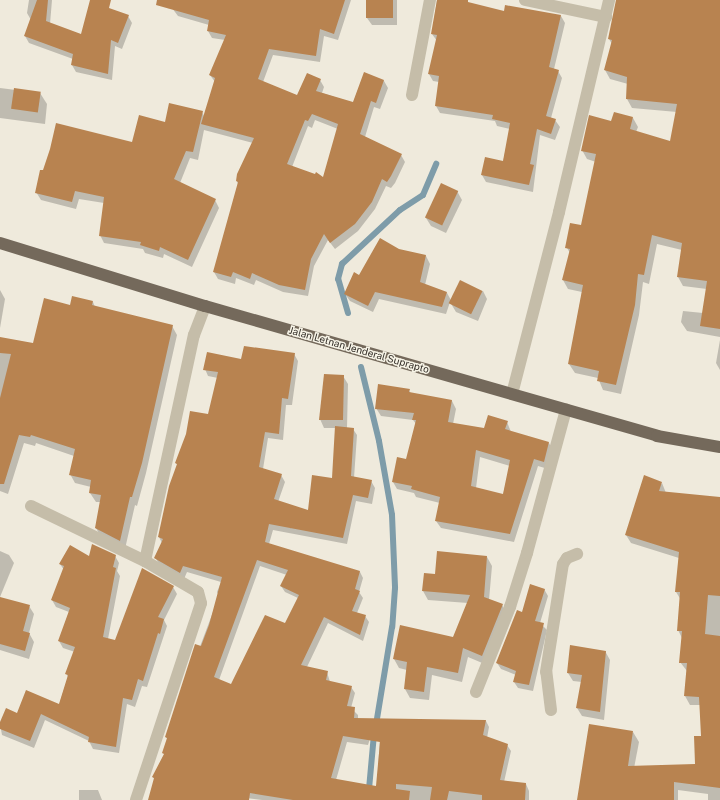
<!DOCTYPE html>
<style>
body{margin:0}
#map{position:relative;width:720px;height:800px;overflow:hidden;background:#efeadc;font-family:"Public Sans",sans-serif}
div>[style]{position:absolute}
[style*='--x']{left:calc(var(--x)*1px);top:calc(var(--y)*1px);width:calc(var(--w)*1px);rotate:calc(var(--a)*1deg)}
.shadow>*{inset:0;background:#0003}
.stream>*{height:6px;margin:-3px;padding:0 3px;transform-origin:3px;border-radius:3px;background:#7e9ca9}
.building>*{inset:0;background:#b88350;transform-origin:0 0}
.minor>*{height:12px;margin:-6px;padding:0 6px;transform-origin:6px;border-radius:6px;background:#c5bda9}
.major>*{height:12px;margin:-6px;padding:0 6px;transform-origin:6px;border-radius:6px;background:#74695b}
span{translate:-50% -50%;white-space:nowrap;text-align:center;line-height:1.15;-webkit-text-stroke:3px #f7f4e7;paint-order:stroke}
.street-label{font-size:10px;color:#332e28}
</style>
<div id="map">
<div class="shadow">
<div style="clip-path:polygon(29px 0,52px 0,50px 24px,82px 35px,128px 16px,132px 23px,122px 49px,115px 46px,112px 80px,76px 72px,72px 65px,73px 59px,29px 43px,25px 36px,31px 20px,27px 13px)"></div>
<div style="clip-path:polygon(evenodd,166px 0,351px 0,338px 40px,324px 36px,320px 62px,273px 55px,263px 82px,298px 96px,320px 80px,324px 87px,322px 93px,353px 103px,364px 74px,384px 81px,388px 88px,380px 109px,374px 107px,365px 137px,401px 155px,405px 162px,395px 183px,391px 188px,386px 186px,375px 209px,358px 231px,335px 249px,328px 240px,314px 266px,308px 296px,283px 292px,256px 280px,254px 285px,236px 278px,235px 284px,218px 279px,214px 272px,238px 184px,237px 181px,253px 143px,204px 130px,198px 160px,190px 158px,180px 183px,215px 200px,219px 208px,192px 267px,164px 254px,163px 258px,145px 253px,143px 249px,104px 243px,100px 235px,104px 203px,79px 199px,76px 209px,41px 200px,36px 192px,133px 144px,166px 123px,202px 112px,204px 116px,215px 82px,210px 75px,225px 40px,212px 38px,208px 31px,209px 25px,178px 16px,166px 0,315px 120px,338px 129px,324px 179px,292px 167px,308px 126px,312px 128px,315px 120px)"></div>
<div style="clip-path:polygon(367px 0,397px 0,397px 25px,372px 25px,367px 18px)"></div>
<div style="clip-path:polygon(437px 0,465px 0,469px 4px,504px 12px,561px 16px,565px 23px,554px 69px,558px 71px,562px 78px,551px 118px,555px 120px,560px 127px,555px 140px,540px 135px,533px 192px,486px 182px,482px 175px,503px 162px,510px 129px,497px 126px,495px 121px,440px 113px,436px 106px,439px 82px,433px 81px,429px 74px,437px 41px,432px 34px)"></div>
<div style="clip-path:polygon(617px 0,720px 0,720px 337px,687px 331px,681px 322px,683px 311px,703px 313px,707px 289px,683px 286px,678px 277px,682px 250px,657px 244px,649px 284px,643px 282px,639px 315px,621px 394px,603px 390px,598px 378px,575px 373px,569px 364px,582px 292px,568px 289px,563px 280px,570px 253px,567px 248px,582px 227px,596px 162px,587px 159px,582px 150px,612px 122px,633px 118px,638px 127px,636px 132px,671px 142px,677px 112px,632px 108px,627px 99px,628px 84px,610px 79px,605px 70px,612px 44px,609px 39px)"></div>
<div style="clip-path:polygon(0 88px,40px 93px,47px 104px,45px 124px,0 118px)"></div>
<div style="clip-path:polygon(457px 191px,462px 200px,446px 233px,431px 226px,426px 218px)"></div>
<div style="clip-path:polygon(399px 250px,426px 256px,430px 264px,425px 285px,447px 293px,452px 302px,483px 291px,487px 299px,478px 321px,456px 312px,450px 302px,446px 314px,379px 299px,373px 312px,350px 301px,345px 294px,359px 276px)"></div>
<div style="clip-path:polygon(0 290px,5px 299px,0 328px)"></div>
<div style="clip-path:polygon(93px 302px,95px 307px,172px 326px,177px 335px,146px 473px,137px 506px,135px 505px,125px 549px,101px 537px,96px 528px,101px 502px,96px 502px,90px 493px,91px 487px,75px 483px,70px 474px,74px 456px,36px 443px,35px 446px,24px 443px,8px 494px,0 491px,0 338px,33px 344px,71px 306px)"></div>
<div style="clip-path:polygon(720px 340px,720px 370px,716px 363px)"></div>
<div style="clip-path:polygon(evenodd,294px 354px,298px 361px,292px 405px,286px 405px,283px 440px,268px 438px,263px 469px,281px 475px,285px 482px,278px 502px,308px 512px,333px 479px,336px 428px,324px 428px,320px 419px,343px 376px,348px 384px,347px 428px,353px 429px,357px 435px,354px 478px,371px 481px,375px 488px,372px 504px,356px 501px,347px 544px,273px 530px,269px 544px,360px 572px,363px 578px,359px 592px,363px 598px,357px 613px,365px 616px,369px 622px,363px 641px,328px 623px,307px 667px,327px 672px,330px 682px,351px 687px,355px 693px,351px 708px,358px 715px,358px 719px,374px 726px,368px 745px,347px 742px,336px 780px,350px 800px,262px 800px,231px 796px,230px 800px,149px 800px,155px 780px,153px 777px,164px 755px,168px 740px,166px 737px,219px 596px,217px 592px,221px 582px,187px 572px,184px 579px,159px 564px,155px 557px,162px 543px,159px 537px,178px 466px,176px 463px,209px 416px,218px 378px,208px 376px,205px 369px,241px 360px,294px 354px,260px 566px,287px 575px,281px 586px,285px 592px,298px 598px,285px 624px,232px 686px,219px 680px,260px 566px)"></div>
<div style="clip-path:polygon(evenodd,409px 390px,411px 394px,452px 401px,456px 409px,453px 424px,485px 429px,507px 422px,511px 432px,549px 443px,553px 451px,548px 469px,538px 466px,514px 542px,441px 528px,436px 521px,440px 503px,416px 497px,414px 493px,397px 489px,393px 482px,407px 461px,416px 424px,413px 420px,381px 416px,376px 408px,409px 390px,480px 457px,510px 466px,503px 495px,476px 488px,480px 457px)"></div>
<div style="clip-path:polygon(662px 483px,666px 493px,720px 498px,720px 800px,708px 800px,708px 794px,678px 790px,678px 800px,650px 800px,697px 765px,702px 737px,700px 705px,690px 705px,685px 696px,687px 671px,680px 662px,682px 638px,678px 630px,681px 600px,676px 592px,679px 558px,631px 543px,626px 535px)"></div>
<div style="clip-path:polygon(0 551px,9px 555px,14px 563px,0 597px)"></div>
<div style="clip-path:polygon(115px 556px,119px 563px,117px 571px,120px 576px,108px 639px,116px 642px,173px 587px,177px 594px,164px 620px,167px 626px,147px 687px,142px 686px,135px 707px,127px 704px,119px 753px,93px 749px,89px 741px,45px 720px,34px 748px,2px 735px,0 724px,17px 714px,59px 705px,68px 677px,66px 673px,75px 652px,63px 648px,59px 641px,69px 612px,56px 607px,52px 600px,64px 570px,60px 564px)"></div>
<div style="clip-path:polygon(487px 557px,492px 566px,489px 600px,502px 605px,507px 614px,487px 665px,468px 657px,462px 682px,432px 675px,429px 700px,410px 698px,405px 689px,407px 670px,399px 668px,394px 659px,453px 638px,468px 603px,428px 600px,423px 591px,436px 575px)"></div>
<div style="clip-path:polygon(544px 589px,548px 596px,540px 623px,547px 630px,533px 691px,518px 688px,514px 682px,516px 675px,501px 669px,497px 663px,523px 613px)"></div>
<div style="clip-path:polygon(0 598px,29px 606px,34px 614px,29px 633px,34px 642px,29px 659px,0 650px)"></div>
<div style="clip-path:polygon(605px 651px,610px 660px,604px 720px,582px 716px,577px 708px,582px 682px,573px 681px,568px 673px)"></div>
<div style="clip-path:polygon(381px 720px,486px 721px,489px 727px,487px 738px,507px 745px,511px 751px,504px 782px,526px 784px,529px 791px,529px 800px,374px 800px,377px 787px)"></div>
<div style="clip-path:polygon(633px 732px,639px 742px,628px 800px,578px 800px)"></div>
<div style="clip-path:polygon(79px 790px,98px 790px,102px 800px,79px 800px)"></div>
</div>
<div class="stream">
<div style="--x:348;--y:313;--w:35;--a:-106"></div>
<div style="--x:338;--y:279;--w:16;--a:-75"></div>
<div style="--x:342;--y:264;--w:79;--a:-43"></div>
<div style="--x:400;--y:210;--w:27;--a:-33"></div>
<div style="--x:423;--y:195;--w:34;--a:-67"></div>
<div style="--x:361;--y:367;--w:76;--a:76.3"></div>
<div style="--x:379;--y:441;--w:75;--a:80"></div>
<div style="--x:392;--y:515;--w:73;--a:87.6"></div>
<div style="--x:395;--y:588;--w:39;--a:94"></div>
<div style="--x:392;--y:627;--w:99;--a:99.3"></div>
<div style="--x:368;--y:800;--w:66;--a:-84.8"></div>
</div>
<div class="building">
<div style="clip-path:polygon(37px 0,48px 0,46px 21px,81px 34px,90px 0,111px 0,109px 8px,129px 15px,118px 43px,111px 40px,108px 74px,71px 65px,73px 54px,24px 36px)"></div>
<div style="clip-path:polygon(evenodd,157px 0,345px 0,334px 34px,320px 29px,316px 56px,269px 49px,258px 79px,297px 95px,307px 73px,321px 79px,316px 91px,353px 102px,364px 72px,384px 80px,376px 103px,371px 101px,360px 134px,402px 154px,391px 176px,387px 182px,382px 179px,372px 202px,355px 224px,330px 243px,324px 234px,311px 259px,305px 290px,279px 285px,252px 273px,250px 279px,233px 272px,231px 277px,213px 272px,238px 182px,236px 181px,237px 174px,254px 138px,201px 124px,215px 78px,209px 75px,226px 35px,207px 31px,209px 20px,156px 5px,157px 0,312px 114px,338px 124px,323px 177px,316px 172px,315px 174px,287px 164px,305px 120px,308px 121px,312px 114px)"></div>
<div style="left:366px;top:0;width:27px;height:18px"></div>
<div style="clip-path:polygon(437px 0,468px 0,468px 2px,504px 11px,505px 5px,561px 15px,549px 67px,559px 70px,546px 116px,556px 119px,551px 134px,537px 129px,530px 164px,534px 165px,529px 185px,481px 175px,485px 157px,503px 161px,510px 123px,492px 119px,493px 115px,435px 106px,439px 76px,428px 74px,437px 35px,431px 34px)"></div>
<div style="clip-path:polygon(616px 0,720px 0,720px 329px,700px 326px,707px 281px,677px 277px,682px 243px,652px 235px,644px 275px,638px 274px,635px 305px,616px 385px,597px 381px,599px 371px,568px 364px,583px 285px,562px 280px,570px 249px,565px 248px,570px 223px,581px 225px,596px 154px,581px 151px,589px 115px,611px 121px,614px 112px,633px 117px,630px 129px,670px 141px,677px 104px,626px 99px,627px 77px,604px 70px,612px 40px,608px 39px)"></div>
<div style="left:14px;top:88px;width:27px;height:21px;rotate:8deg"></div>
<div style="clip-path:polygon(169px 103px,203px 111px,193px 152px,186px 151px,174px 179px,216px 199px,188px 260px,160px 247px,159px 251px,140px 245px,141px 242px,99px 236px,104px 197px,75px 191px,72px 202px,35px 193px,40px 170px,43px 170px,50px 149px,56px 123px,132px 142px,139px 115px,165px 122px)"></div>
<div style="left:441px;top:183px;width:19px;height:38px;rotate:25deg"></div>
<div style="clip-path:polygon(380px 238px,399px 249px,426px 255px,420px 282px,447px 292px,442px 307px,375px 292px,368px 306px,344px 294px,354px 272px,359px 275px)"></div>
<div style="left:460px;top:280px;width:25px;height:26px;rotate:26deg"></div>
<div style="clip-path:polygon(72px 296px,93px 301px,92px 305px,173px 325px,142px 463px,132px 497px,130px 497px,120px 541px,95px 528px,101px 495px,89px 493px,91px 480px,69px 475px,75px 449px,31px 435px,30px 437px,19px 435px,4px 484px,0 484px,0 398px,11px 354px,0 353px,0 337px,33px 343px,44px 298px,70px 305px)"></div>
<div style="clip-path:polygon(evenodd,244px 346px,295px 353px,288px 399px,282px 398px,279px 434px,265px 432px,259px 467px,282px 474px,274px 499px,308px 510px,312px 475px,332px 478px,335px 426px,354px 428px,351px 476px,372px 480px,368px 498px,353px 495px,343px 538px,269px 524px,265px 542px,360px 571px,355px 589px,360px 591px,352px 611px,366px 615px,360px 635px,324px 617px,301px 665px,328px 671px,326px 680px,352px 686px,347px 706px,355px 707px,354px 718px,486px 720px,483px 735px,508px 744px,500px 780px,526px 783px,525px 800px,482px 800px,482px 795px,449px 791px,447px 800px,430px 800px,432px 787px,396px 784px,396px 789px,410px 791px,409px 800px,293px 800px,250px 793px,249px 800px,148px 800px,154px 778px,152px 777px,164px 754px,162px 753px,167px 738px,165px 737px,195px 644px,201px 646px,209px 625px,222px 577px,183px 566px,180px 573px,154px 558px,163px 539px,158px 537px,169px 486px,177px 464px,175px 463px,186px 434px,190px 411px,208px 414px,218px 372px,203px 370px,207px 352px,241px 359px,244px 346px,257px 560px,288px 570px,280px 586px,299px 595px,285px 623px,265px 615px,231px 684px,214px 677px,257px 560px,244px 346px,343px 736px,380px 742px,376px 786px,331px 778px,343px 736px)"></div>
<div style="clip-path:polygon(324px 374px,344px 375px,343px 420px,319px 420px)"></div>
<div style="clip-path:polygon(evenodd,378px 384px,410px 389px,409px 392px,452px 400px,448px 422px,484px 428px,488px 415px,508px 421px,505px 429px,549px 442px,544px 462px,534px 459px,510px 534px,435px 521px,440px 497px,411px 489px,412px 486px,392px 482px,397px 457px,406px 459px,416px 420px,412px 420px,414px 413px,375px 409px,378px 384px,476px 450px,510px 460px,503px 494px,471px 486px,476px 450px)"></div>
<div style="clip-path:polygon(644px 475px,662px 482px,659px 491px,720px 497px,720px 596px,708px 595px,705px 634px,720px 636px,720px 788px,674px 782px,674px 800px,577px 800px,589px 724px,633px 731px,628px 766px,695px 764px,694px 736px,701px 736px,699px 697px,684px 696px,687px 663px,679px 663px,682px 631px,677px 631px,680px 592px,675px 592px,679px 552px,625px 535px)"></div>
<div style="clip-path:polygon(92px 544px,116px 555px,113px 567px,116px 568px,103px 637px,115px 640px,142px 568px,174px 586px,158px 617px,164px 619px,160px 634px,158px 633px,143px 681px,138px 679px,132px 700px,123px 698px,116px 747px,88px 742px,89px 737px,41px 714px,30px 741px,0 729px,0 722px,6px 708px,17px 713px,26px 690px,59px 704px,68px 675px,65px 674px,75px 647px,58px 641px,70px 608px,51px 600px,64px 566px,59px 564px,70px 545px,89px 556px)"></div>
<div style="clip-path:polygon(437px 551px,487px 556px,484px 597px,503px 604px,482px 656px,463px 648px,458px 673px,427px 667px,424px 692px,404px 689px,407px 662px,393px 659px,400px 625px,453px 637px,470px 595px,422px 591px,424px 573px,435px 574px)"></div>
<div style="clip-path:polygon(530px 584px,545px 589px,535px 621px,544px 623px,529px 685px,513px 682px,516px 671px,496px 663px,517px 610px,522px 612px)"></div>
<div style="clip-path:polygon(0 597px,30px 605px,23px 631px,30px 633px,25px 651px,0 644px)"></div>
<div style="clip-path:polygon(570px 645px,606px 651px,600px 712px,576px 708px,582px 675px,567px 673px)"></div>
</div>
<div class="minor">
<div style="--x:525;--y:0;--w:83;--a:11.9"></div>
<div style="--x:412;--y:95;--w:97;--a:-79.3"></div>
<div style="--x:512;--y:394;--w:188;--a:-75.5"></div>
<div style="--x:559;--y:212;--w:218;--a:-76.7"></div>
<div style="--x:31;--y:506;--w:127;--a:25.8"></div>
<div style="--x:476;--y:692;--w:92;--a:-68.2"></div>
<div style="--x:510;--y:607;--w:57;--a:-72.5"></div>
<div style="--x:527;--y:553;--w:149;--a:-74.8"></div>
<div style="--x:551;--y:710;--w:38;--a:-97"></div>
<div style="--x:546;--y:672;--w:109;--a:-81.1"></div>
<div style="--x:563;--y:564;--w:7;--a:-56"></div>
<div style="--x:567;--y:558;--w:11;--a:-22"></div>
<div style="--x:136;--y:800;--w:207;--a:-71.7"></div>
<div style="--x:201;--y:603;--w:11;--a:-105"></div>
<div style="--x:198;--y:592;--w:61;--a:-149.7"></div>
<div style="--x:145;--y:561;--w:231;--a:-77.8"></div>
<div style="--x:194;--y:335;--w:31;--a:-69"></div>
</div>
<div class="major">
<div style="--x:0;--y:243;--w:214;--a:17.1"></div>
<div style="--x:205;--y:306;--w:470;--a:16"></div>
<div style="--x:657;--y:436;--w:64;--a:9.9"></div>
</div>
<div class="street-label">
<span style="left:359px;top:350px;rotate:16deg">Jalan Letnan Jenderal Suprapto</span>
</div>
</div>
